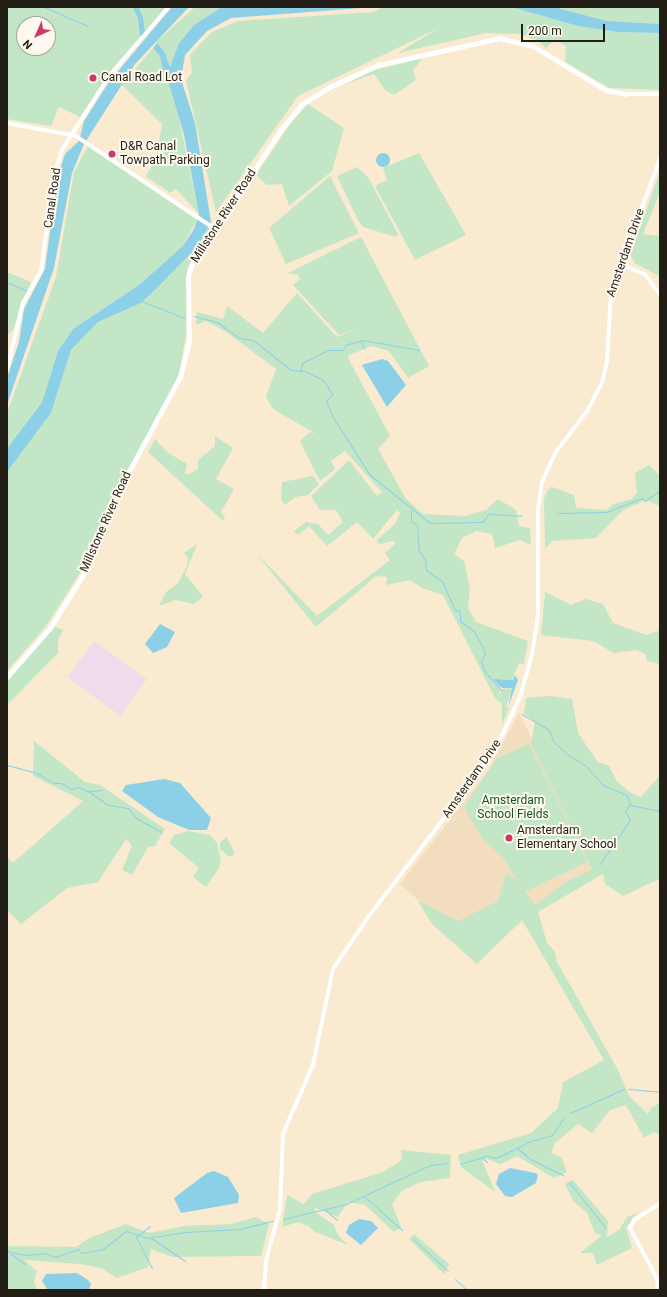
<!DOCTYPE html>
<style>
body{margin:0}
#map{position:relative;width:667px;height:1297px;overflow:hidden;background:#f9ead0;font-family:Roboto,sans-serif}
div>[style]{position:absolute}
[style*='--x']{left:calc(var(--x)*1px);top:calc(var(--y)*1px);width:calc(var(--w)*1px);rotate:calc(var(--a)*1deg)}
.industrial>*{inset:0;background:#eedbeb;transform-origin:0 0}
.built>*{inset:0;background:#f2debf}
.green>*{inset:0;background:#c3e6c6}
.water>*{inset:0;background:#8cd0e8}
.round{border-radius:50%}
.stream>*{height:1px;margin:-0.5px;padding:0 0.5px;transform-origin:0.5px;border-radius:0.5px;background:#8cd0e8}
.river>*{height:5px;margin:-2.5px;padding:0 2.5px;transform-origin:2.5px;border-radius:2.5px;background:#8cd0e8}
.minor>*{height:3.5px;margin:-1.75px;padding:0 1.75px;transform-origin:1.75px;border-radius:1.75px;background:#fff}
.major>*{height:4.5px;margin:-2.25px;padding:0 2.25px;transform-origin:2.25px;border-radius:2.25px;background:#fff}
.dots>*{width:11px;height:11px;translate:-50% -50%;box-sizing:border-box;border:2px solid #fef8ee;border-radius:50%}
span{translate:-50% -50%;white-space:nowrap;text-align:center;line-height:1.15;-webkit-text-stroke:4px #fef8ee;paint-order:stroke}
.poi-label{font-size:12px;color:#231e15}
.left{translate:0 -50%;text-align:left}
.street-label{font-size:12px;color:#231e15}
.park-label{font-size:12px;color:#125723}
.frame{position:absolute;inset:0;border:8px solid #231e15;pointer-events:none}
.north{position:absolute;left:16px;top:16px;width:40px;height:40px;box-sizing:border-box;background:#fef8ee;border:1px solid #a6a197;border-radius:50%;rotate:225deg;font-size:11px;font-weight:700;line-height:16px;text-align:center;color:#231e15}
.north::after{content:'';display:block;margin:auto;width:14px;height:18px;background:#ca3c67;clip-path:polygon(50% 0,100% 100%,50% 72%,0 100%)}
.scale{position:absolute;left:521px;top:24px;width:84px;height:18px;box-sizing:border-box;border:2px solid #231e15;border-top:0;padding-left:5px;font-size:12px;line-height:14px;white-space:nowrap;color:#231e15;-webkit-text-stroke:3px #fef8ee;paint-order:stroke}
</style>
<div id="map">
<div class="industrial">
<div style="left:94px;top:641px;width:65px;height:45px;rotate:36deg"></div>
</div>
<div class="built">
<div style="clip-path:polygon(519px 713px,598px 869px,532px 913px,481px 955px,400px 884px,488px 771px)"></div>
</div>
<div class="green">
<div style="clip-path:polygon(evenodd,7px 7px,166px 7px,162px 11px,166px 14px,124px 62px,121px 59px,80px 117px,59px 107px,51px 126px,7px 119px,7px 7px,24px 24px,48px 24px,48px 48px,24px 48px,24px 24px)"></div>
<div style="clip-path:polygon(195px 7px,222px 7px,194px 25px,179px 43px,170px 67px,164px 51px,156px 42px)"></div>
<div style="clip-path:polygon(383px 7px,511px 7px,578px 26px,618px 32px,660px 33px,660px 90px,609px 88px,565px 62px,566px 46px,554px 40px,546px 48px,537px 40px,519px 34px,486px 33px,398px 53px,439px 28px,298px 96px,216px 212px,186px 81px,192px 72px,190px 55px,212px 32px,238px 21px,374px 12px)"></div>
<div style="clip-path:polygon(554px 7px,660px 7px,660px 24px,607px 21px)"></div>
<div style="clip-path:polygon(153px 48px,160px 56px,164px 76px,169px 84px,178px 114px,199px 214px,176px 189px,170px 193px,146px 176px,156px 159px,162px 124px,122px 85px)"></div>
<div style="clip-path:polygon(423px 58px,413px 70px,416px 80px,394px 95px,385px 90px,374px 74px,348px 83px,371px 71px)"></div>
<div style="clip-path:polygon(308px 104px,344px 128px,332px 171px,289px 206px,282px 184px,267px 185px,256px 175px,291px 123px)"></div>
<div style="clip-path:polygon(88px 146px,197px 220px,183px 246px,139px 285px,73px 329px,58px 351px,42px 401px,7px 450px,7px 413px,56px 277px,74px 172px)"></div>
<div style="clip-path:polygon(419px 153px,466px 235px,415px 260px,375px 186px,387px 180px,383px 168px)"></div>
<div style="clip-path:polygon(357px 167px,368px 177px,398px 234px,396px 237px,363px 227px,358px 220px,337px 176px)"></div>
<div style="clip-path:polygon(660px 172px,660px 192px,643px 234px,660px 236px,659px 276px,635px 263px,630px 255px)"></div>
<div style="clip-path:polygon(330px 176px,359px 233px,286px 264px,269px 228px)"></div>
<div style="clip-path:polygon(208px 227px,211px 232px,187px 269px,186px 334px,179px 375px,105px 514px,108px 502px,93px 550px,82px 570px,46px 626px,7px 671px,7px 472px,51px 413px,71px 350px,98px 322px,141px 303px,155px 290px,197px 247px)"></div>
<div style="clip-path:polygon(361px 237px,429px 366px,408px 378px,389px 351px,371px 346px,347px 356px,390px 436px,378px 449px,406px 499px,423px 514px,465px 516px,486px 510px,498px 499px,516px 510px,519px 526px,530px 528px,531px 545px,520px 540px,495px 548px,492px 534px,476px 531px,462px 538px,454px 554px,464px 561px,470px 589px,468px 608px,476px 622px,528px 641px,524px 664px,519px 663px,512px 680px,501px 679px,499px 698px,502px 689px,512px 688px,506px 706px,509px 708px,502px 724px,502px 704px,495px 698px,443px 595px,422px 588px,410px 580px,386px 585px,387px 577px,376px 576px,316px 627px,256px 553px,317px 616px,390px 560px,385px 553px,396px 543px,392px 541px,381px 544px,377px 543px,377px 540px,395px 524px,400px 513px,397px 510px,373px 539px,357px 522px,327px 546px,309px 526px,298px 535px,294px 531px,306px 522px,318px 524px,328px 535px,343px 522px,336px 510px,320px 510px,311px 496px,349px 460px,377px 496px,382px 492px,345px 451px,331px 461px,335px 469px,320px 481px,300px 441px,310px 432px,316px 434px,273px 409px,266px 397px,276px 369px,228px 333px,206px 321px,196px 325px,197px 312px,223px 319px,227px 306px,263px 333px,297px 293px,337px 337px,358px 329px,339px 335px,293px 285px,300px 279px,298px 275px,288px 273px)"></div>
<div style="clip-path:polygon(7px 272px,31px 282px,13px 330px,7px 335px)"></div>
<div style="clip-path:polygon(215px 436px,233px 448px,216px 479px,234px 489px,221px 512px,225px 518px,223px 521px,148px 452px,155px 439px,167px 452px,187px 464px,185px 474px,192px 473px,198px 469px,198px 460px,215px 446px)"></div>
<div style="clip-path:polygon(649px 465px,660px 476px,660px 506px,646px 500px,623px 510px,596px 538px,553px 541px,545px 548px,544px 499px,548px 490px,552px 487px,574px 495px,576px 508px,607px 510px,613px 504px,632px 499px,637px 492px,635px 473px)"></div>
<div style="clip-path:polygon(313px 476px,319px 484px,308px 495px,295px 497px,285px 505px,281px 500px,282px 482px)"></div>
<div style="clip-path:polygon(197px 544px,185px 574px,203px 596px,194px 604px,175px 600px,159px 606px,166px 592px,178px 583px,187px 566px,188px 558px,184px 553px)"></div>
<div style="clip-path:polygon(545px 592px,571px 605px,586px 599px,603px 604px,613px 623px,646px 635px,658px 631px,660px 623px,660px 664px,647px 661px,645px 654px,636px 650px,614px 653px,593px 641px,541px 635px)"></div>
<div style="clip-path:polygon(53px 626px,63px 630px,58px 640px,58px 653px,7px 705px,7px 681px)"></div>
<div style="clip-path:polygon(549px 696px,572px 699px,578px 733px,598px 762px,609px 766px,617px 781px,629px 792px,641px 797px,660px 775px,660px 881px,657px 880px,623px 896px,605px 884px,603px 874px,538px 912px,547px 943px,555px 952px,557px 962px,618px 1070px,629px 1096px,648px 1114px,651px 1108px,660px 1102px,660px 1135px,654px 1132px,644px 1138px,626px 1105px,610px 1110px,592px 1133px,578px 1124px,555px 1143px,551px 1153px,561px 1157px,567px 1172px,554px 1178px,517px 1156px,501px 1164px,487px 1159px,482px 1160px,495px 1192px,461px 1167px,458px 1155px,531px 1133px,558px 1108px,563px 1082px,604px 1060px,522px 920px,477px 964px,432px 924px,418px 901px,458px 921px,498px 901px,506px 872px,518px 882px,501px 855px,484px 841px,464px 807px,496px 759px,529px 744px,587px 862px,525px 892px,535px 905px,568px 881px,592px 869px,531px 745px,535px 721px,524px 713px,526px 698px)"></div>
<div style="clip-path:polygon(34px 741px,85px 782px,100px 785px,165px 829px,155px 846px,148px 847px,132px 875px,122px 870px,132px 846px,126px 839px,98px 882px,67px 888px,21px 924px,7px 910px,7px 857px,13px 863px,83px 801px,33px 776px)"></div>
<div style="clip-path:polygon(188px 831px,210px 835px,217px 843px,221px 860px,219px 868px,206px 887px,193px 877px,199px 868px,169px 843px,174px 835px)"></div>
<div style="clip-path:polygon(227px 837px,234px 852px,233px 856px,228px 856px,220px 849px,220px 842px)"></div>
<div style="clip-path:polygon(401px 1150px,451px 1155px,450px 1178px,420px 1182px,402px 1191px,392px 1204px,401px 1227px,394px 1232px,365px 1205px,348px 1202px,338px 1217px,315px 1208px,315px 1212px,334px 1225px,338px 1235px,348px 1245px,313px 1231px,310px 1227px,298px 1222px,282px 1227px,287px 1195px,304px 1204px,312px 1194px,383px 1172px,402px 1160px)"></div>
<div style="clip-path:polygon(573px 1180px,608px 1221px,607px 1237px,620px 1229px,627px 1217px,637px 1213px,626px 1228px,632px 1248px,597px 1265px,593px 1253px,580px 1253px,602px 1235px,595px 1233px,587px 1213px,573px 1201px,565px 1184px)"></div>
<div style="clip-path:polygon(256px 1217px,269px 1224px,261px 1256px,173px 1257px,151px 1249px,148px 1267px,117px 1278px,101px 1268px,80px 1264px,24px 1260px,37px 1271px,34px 1282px,38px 1290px,7px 1290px,7px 1246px,76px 1247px,89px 1238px,126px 1224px,149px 1233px,185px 1226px,231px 1224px)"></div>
<div style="clip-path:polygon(414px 1234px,449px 1264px,444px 1274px,409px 1239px)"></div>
</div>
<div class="water">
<div style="clip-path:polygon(172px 7px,189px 7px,135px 64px,84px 144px,72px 173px,54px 268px,7px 405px,7px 378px,19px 342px,24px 309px,45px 269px,57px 179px,65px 154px,79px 141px,84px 121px,109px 82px)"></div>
<div style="clip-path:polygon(222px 7px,374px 7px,231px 18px,207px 31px,185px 55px,181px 79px,195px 123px,211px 222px,197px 247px,155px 290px,141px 303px,98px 322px,71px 350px,51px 413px,7px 472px,7px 449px,42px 402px,58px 351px,73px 329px,139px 285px,183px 246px,194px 229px,199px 214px,184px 135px,169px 84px,164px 76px,160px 56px,153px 48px,157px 43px,164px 51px,170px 67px,179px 43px,194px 25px)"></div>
<div style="clip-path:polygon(511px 7px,554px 7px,607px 21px,660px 24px,660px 33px,618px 32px,578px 26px)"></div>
<div class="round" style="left:376px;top:153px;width:14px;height:14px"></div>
<div style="clip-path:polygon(382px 359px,388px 361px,406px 385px,387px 407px,362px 365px)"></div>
<div style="clip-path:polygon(160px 624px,175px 632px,167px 647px,153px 653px,145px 644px)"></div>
<div style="clip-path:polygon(515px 675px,518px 680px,508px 707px,512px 688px,502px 688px,493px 679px,513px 680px)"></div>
<div style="clip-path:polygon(164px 779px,180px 783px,211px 818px,207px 830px,189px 830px,158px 817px,122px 791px,126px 785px)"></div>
<div style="clip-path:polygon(510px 1168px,535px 1173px,538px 1175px,536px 1183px,512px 1197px,505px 1196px,496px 1184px,499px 1174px)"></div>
<div style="clip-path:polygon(214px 1171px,228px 1177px,239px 1195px,238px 1203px,181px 1213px,174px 1198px,207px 1173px)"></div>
<div style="clip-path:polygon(359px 1219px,371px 1221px,378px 1228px,361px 1245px,346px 1233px,349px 1225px)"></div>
<div style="clip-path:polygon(77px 1273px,88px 1280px,91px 1284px,89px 1290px,48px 1290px,42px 1281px,46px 1274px)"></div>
</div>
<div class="stream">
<div style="--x:44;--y:7;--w:48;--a:23.4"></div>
<div style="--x:7;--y:282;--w:22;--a:24"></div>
<div style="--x:141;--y:301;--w:47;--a:21.1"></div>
<div style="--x:194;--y:316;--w:24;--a:15"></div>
<div style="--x:217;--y:322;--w:27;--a:36"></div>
<div style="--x:239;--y:338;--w:14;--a:8"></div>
<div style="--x:253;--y:340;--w:48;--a:38.3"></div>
<div style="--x:291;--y:370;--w:14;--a:4"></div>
<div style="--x:305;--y:371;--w:20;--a:27"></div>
<div style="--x:323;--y:380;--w:17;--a:57"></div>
<div style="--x:332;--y:394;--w:9;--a:131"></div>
<div style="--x:326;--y:401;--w:20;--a:66"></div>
<div style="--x:334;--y:419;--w:67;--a:57.3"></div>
<div style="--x:370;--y:475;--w:77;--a:38.7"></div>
<div style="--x:430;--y:523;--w:52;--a:-1.1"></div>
<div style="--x:482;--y:522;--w:11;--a:-49"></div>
<div style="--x:489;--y:514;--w:33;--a:3"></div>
<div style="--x:361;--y:342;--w:7;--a:63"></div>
<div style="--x:300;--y:372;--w:9;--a:-77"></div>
<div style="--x:302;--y:363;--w:29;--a:-27"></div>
<div style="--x:328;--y:350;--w:15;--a:0"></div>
<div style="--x:343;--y:350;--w:5;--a:-68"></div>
<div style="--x:345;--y:345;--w:19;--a:-16"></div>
<div style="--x:363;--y:340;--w:57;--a:10.1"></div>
<div style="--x:411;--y:510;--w:11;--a:90"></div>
<div style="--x:411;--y:521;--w:7;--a:34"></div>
<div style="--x:417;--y:525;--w:26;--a:86"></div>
<div style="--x:419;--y:551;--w:11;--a:56"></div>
<div style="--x:425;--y:560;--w:10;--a:84"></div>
<div style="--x:426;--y:570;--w:19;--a:35"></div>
<div style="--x:442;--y:581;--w:32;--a:66"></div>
<div style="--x:455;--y:610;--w:5;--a:11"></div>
<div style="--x:460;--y:611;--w:10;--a:90"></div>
<div style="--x:460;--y:621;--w:17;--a:36"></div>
<div style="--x:474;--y:631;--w:19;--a:62"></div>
<div style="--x:483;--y:648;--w:5;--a:68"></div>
<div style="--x:485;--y:653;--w:9;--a:117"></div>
<div style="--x:481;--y:661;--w:12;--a:70"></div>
<div style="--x:485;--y:672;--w:25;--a:48"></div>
<div style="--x:557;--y:513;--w:49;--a:-1.2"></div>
<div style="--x:606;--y:512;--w:39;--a:-21"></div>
<div style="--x:642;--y:498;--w:4;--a:45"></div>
<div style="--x:645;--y:501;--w:19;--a:-36"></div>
<div style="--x:522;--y:714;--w:30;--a:30"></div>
<div style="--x:548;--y:729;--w:14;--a:65"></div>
<div style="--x:554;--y:742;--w:19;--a:43"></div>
<div style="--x:568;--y:755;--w:21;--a:31"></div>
<div style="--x:586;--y:766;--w:25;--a:48"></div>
<div style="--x:603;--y:785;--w:26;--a:23"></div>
<div style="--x:627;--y:795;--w:10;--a:73"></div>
<div style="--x:630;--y:805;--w:31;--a:11"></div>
<div style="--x:7;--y:765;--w:31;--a:15"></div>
<div style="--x:37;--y:773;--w:19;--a:32"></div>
<div style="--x:53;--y:783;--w:8;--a:0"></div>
<div style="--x:61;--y:783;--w:12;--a:31"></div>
<div style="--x:71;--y:789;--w:7;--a:-16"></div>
<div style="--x:78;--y:787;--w:11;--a:22"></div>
<div style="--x:88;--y:791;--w:24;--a:35"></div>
<div style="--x:108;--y:805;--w:20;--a:9"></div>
<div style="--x:128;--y:808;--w:13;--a:51"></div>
<div style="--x:136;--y:818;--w:29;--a:29"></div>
<div style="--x:89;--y:791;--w:13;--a:-4"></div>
<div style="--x:600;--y:864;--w:53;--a:-55.7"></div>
<div style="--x:630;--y:820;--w:10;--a:-119"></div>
<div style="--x:625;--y:811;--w:9;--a:-54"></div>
<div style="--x:628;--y:1089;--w:32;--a:5"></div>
<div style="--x:570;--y:1113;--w:59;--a:-24"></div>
<div style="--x:517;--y:1148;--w:17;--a:40"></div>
<div style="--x:530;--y:1159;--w:37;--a:26"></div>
<div style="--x:483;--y:1159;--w:5;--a:37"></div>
<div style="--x:460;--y:1164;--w:28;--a:-17"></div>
<div style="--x:487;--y:1156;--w:9;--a:13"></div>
<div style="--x:496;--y:1158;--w:39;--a:-26"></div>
<div style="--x:531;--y:1141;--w:22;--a:-16"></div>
<div style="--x:552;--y:1135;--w:22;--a:-56"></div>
<div style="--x:569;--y:1182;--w:58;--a:51.3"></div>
<div style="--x:365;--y:1197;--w:50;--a:41.7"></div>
<div style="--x:324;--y:1209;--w:17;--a:40"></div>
<div style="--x:283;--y:1219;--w:65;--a:-13.4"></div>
<div style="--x:346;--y:1204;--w:93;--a:-24.9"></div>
<div style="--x:430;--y:1165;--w:18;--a:-6"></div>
<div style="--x:150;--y:1226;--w:18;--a:142"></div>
<div style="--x:136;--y:1237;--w:35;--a:63"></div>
<div style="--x:151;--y:1238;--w:41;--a:34.1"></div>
<div style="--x:413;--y:1239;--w:47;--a:42.4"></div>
<div style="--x:7;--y:1251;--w:17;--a:13"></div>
<div style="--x:24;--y:1255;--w:21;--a:-5"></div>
<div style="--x:45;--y:1253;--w:11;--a:22"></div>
<div style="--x:55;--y:1257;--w:24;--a:-19"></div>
<div style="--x:78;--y:1249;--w:5;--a:53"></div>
<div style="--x:81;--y:1253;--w:22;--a:-10"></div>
<div style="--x:103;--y:1249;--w:29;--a:-38"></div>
<div style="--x:126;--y:1231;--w:23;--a:18"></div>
<div style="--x:148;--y:1238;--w:38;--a:-9"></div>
<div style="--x:186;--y:1232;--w:54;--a:-3.2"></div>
<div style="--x:240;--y:1229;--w:34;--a:-14"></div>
<div style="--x:11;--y:1254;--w:17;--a:36"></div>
<div style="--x:455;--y:1279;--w:16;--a:43"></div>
</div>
<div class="river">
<div style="--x:135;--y:7;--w:11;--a:63"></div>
<div style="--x:140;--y:17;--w:17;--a:83"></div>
</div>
<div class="minor">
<div style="--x:7;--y:123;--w:70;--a:10.7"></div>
<div style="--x:76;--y:136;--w:169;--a:33.7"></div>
<div style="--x:621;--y:264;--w:26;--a:23"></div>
<div style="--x:645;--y:274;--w:25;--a:53"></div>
<div style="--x:7;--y:370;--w:69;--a:-76.6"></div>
<div style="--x:23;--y:303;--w:38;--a:-61"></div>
<div style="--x:41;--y:270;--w:99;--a:-81.9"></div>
<div style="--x:55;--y:172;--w:23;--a:-72"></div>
<div style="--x:62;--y:150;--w:89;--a:-57.4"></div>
<div style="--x:110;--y:75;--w:90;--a:-49.1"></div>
<div style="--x:264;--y:1290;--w:29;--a:-86"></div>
<div style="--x:266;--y:1261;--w:54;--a:-74.9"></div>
<div style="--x:280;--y:1209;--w:75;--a:-87.7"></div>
<div style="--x:283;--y:1134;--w:75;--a:-66.5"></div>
<div style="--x:313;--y:1065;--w:98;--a:-78.2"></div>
<div style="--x:333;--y:969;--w:64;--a:-55.8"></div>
<div style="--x:369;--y:916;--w:185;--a:-52.5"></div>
<div style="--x:482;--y:769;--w:41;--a:-59"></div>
<div style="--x:503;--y:734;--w:41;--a:-65.3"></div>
<div style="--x:520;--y:697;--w:44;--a:-74.1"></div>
<div style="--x:532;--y:655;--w:40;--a:-81.5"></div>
<div style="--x:538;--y:615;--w:105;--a:-90"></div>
<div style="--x:538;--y:510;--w:28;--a:-82"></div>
<div style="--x:542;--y:482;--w:33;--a:-65"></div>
<div style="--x:556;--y:452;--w:53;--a:-52.7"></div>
<div style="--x:588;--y:410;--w:30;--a:-63"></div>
<div style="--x:602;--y:383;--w:22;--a:-77"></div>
<div style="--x:607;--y:362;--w:70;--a:-86.7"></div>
<div style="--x:611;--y:292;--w:142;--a:-69.8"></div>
<div style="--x:657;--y:1290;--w:9;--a:-84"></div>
<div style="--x:658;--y:1281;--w:60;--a:-117.8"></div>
<div style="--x:630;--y:1228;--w:9;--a:-63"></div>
<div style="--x:634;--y:1220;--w:31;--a:-32"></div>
</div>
<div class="major">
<div style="--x:7;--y:677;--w:65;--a:-48.7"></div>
<div style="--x:50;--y:628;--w:74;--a:-58.2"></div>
<div style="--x:89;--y:565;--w:71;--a:-69.3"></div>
<div style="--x:114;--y:499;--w:139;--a:-61.6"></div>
<div style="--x:180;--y:377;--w:36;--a:-76"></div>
<div style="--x:189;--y:342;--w:65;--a:-90.9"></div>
<div style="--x:188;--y:277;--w:14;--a:-73"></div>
<div style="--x:192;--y:264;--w:159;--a:-56.5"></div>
<div style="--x:280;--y:131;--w:33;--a:-51"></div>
<div style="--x:301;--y:105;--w:36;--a:-32"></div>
<div style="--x:332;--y:86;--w:51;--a:-24.5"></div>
<div style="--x:378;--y:65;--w:125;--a:-12.5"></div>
<div style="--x:500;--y:38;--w:34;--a:14"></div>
<div style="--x:533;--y:46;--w:85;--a:31.1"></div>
<div style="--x:606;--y:90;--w:20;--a:11"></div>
<div style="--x:626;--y:94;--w:34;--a:0"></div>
</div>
<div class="dots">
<div style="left:93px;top:78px;background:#ca3c67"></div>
<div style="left:112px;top:154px;background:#ca3c67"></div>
<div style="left:509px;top:838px;background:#ca3c67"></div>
</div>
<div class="poi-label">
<span class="left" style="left:101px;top:78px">Canal Road Lot</span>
<span class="left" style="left:120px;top:154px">D&amp;R Canal<br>Towpath Parking</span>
<span class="left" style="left:517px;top:838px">Amsterdam<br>Elementary School</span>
</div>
<div class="street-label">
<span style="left:53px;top:198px;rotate:-82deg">Canal Road</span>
<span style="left:224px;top:216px;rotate:-57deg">Millstone River Road</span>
<span style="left:626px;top:253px;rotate:-71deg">Amsterdam Drive</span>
<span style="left:106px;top:522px;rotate:-66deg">Millstone River Road</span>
<span style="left:472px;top:779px;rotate:-55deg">Amsterdam Drive</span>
</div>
<div class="park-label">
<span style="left:513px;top:808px">Amsterdam<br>School Fields</span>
</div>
<div class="frame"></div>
<div class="north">N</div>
<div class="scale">200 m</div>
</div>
